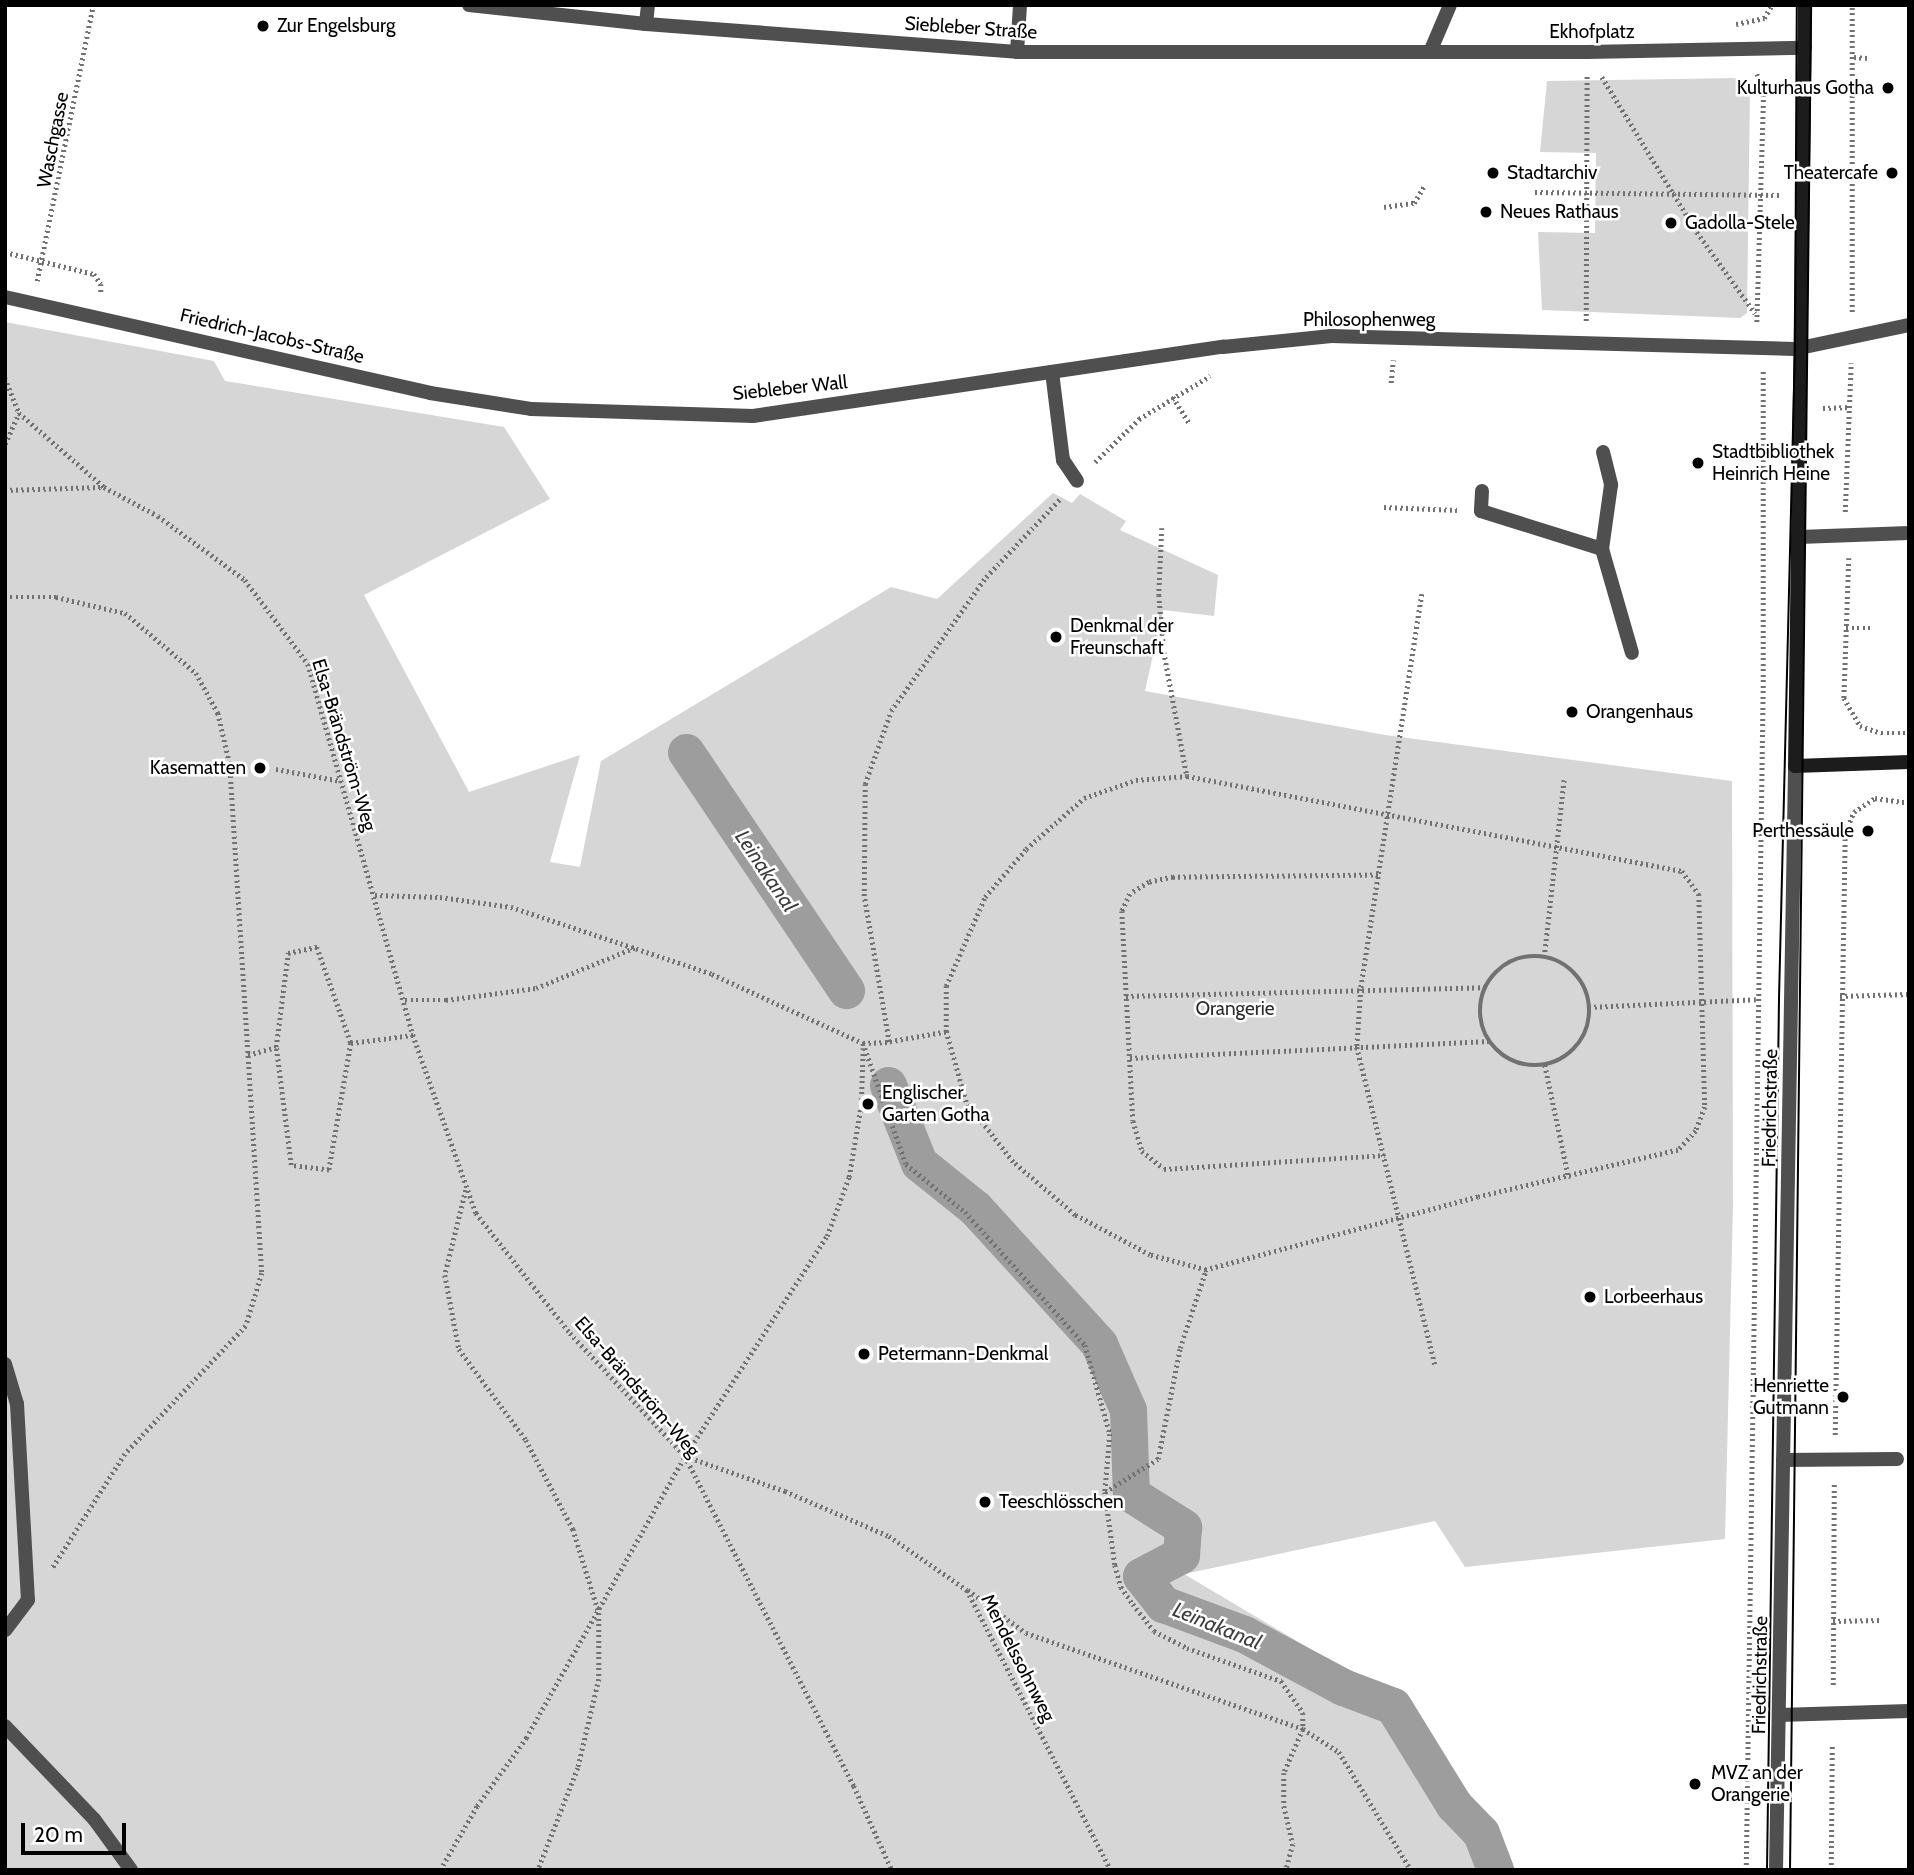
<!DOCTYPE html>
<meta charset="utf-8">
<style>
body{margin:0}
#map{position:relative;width:1914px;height:1875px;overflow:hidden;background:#fff;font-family:Cabin,sans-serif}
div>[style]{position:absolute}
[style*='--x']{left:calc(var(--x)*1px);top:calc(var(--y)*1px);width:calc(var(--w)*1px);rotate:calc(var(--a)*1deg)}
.green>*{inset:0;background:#d6d6d6}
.canal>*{height:37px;margin:-18.5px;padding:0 18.5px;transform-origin:18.5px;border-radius:18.5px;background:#9d9d9d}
.path>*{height:4.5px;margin-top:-2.25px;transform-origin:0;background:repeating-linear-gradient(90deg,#717171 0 2px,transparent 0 5.5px)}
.path>.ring{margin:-2.25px;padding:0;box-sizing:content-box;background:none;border:4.5px solid #717171;border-radius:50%}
.lane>*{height:14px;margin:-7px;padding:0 7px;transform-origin:7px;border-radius:7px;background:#4f4f4f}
.street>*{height:14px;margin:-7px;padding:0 7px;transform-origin:7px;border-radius:7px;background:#4f4f4f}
.secondary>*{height:14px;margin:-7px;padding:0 7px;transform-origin:7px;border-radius:7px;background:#1c1c1c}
.tram>*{height:2px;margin:-1px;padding:0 1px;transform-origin:1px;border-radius:1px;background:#000}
.dots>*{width:19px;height:19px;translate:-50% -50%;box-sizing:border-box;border:4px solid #fff;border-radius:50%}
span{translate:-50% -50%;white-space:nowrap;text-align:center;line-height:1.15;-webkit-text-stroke:5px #fff;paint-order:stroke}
.poi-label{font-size:19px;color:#000}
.left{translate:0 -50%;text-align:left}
.right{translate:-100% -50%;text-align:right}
.street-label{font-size:19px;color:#000}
.park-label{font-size:19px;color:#2d2d2d}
.water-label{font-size:21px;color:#3e3e3e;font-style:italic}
.frame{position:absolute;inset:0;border:7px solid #000;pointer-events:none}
.scale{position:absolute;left:21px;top:1823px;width:105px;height:32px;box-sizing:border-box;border:4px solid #000;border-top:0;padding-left:9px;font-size:21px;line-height:24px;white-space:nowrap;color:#000;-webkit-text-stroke:5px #fff;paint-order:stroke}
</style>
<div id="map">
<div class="green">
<div style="clip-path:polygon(1739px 78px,1750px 90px,1747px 313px,1740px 318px,1542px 310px,1538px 232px,1595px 233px,1596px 153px,1540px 152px,1547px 81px)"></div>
<div style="clip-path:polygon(5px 322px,214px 361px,225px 381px,504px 427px,550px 499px,364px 595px,469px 792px,580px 755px,550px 862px,580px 867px,601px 761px,891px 587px,937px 599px,1053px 493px,1072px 503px,1080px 494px,1126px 521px,1120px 530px,1218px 575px,1214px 616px,1163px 610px,1145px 691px,1385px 735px,1732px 781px,1733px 1207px,1725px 1539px,1465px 1567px,1435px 1521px,1184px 1574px,1396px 1700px,1486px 1822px,1499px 1870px,5px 1870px)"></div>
</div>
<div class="canal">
<div style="--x:686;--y:752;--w:287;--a:56.1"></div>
<div style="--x:888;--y:1085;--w:84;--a:68.3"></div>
<div style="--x:919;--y:1163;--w:72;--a:38.8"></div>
<div style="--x:975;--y:1208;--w:184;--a:47.6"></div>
<div style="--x:1099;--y:1344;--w:72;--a:66.3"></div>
<div style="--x:1128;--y:1410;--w:84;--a:88"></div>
<div style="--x:1131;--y:1494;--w:62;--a:32.4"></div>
<div style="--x:1183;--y:1527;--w:28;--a:94"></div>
<div style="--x:1181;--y:1555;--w:45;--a:152.3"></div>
<div style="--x:1141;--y:1576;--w:36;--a:52"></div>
<div style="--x:1163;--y:1604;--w:86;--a:20.3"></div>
<div style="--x:1244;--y:1634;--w:112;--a:28.2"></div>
<div style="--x:1343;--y:1687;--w:53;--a:20.8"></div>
<div style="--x:1393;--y:1706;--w:116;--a:58.4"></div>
<div style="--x:1454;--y:1805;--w:39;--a:46"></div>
<div style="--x:1481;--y:1833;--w:40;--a:69"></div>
</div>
<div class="path">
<div style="--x:1736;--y:24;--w:29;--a:-12"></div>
<div style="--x:1764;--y:18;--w:15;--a:-58"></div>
<div style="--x:1854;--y:57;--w:13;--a:4"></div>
<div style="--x:1757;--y:74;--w:17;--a:65"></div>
<div style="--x:1764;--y:89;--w:235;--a:91.7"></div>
<div style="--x:1602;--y:77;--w:182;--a:58.5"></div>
<div style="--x:1697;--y:232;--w:100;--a:54.4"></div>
<div style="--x:1535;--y:192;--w:244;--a:0.7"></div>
<div style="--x:1384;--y:207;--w:30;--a:-8"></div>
<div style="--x:1414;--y:203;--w:21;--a:-59"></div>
<div style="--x:5;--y:252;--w:92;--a:13.9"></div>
<div style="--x:94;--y:274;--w:12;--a:55"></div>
<div style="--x:101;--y:284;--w:9;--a:90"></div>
<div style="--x:37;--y:281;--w:282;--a:-78.5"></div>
<div style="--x:1852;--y:312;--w:307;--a:-90"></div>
<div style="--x:1586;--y:321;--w:247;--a:-89.8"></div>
<div style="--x:5;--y:378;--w:38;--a:68"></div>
<div style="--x:19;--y:413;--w:113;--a:41"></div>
<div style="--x:104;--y:487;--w:61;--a:28.2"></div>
<div style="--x:158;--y:516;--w:108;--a:36.3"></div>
<div style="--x:245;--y:580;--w:105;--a:53.1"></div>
<div style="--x:308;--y:664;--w:386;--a:74.2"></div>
<div style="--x:413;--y:1035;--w:189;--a:70.5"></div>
<div style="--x:476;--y:1213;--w:152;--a:51.9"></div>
<div style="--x:570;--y:1333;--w:168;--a:46.9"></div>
<div style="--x:685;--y:1456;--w:371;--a:62.9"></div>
<div style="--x:854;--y:1786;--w:92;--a:65.7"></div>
<div style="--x:1391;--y:383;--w:23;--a:-85"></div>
<div style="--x:1173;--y:397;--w:31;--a:58"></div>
<div style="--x:1823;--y:408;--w:27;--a:-2"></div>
<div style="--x:5;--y:444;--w:34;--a:-66"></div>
<div style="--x:1095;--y:462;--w:62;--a:-44.3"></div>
<div style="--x:1139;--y:419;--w:83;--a:-31.2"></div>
<div style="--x:5;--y:490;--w:97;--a:-1.8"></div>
<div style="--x:1384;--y:507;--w:73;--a:2.4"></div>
<div style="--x:1845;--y:512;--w:149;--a:-87.7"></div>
<div style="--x:1162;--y:528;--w:67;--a:92.6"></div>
<div style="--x:1159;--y:595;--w:57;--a:85"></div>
<div style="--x:1164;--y:652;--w:126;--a:79.5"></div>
<div style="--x:1849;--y:558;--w:140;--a:92"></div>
<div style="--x:1844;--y:698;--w:32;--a:60"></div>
<div style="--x:1860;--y:726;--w:22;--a:18"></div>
<div style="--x:1881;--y:733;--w:28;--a:0"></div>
<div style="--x:1422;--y:594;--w:400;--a:98.8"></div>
<div style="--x:1361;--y:989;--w:58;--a:93.9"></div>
<div style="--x:1357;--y:1047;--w:327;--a:76.2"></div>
<div style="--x:5;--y:597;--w:51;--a:0"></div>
<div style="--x:56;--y:597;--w:71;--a:13.1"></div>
<div style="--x:125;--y:613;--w:93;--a:40.2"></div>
<div style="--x:196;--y:673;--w:46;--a:61.2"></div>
<div style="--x:218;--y:713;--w:53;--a:77"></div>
<div style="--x:230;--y:765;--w:509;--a:86.4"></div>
<div style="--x:262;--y:1273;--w:55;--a:106.8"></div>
<div style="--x:246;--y:1326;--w:176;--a:133.4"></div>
<div style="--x:125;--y:1454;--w:136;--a:122.4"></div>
<div style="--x:1846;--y:628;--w:25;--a:0"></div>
<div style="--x:276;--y:769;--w:66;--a:10.5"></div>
<div style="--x:1187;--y:776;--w:504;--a:10.86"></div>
<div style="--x:1682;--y:871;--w:29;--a:54"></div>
<div style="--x:1699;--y:894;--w:213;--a:88.4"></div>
<div style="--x:1705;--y:1107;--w:26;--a:111"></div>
<div style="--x:1696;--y:1131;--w:26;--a:133"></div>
<div style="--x:1678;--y:1150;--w:205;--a:166.8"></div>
<div style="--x:1478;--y:1197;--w:282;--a:165"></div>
<div style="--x:1206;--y:1270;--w:58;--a:-165"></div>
<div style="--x:1150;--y:1255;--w:85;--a:-151.9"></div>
<div style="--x:1075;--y:1215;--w:82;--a:-139.5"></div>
<div style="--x:1013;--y:1162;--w:76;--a:-128.1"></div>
<div style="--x:966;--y:1102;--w:73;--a:-105.9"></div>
<div style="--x:946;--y:1032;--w:46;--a:-90"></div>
<div style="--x:946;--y:986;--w:97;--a:-66.3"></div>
<div style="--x:985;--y:897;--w:63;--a:-49.5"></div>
<div style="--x:1026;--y:849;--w:77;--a:-41.3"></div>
<div style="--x:1084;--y:798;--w:55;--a:-19.1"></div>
<div style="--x:1136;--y:780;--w:51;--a:-4.5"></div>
<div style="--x:1378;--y:875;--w:205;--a:179.4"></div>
<div style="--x:1173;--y:877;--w:25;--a:168"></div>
<div style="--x:1149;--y:882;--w:22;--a:148"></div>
<div style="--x:1130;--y:894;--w:19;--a:115"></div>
<div style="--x:1122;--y:911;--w:210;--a:87"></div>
<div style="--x:1133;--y:1121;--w:31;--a:73"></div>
<div style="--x:1142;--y:1151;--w:28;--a:39"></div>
<div style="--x:1164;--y:1169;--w:221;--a:-3.6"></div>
<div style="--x:375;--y:895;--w:65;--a:1.8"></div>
<div style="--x:440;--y:897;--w:72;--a:8"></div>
<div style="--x:511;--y:907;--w:212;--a:18.4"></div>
<div style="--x:712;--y:974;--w:166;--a:24.6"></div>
<div style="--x:863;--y:1043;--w:26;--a:-2"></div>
<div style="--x:317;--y:947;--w:102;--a:70.5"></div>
<div style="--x:351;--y:1043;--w:129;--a:99.8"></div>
<div style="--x:329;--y:1170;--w:38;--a:-173"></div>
<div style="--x:291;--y:1165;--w:119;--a:-97.2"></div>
<div style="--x:276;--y:1047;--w:95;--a:-82.7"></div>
<div style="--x:288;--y:953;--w:30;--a:-12"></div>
<div class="ring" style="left:1480px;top:956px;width:105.5px;height:105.5px"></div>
<div style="--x:1544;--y:957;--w:178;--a:-83.6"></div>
<div style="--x:1126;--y:996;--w:359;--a:-1.4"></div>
<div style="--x:1840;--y:996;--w:69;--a:-1.7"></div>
<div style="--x:405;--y:1000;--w:41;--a:0"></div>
<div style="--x:446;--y:1000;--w:91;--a:-7.6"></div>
<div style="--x:536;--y:988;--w:108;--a:-22.3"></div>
<div style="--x:1589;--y:1007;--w:167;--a:-2.7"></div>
<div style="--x:946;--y:1032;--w:58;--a:170"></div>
<div style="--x:889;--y:1042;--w:148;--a:-99.7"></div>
<div style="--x:864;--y:896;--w:112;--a:-89.5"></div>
<div style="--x:865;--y:784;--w:77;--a:-70.4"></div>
<div style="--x:891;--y:711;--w:164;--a:-54.7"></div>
<div style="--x:986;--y:577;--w:108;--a:-46.5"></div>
<div style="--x:351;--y:1043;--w:63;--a:-7.4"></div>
<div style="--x:863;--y:1043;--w:128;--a:70.4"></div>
<div style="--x:906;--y:1164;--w:76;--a:39.1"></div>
<div style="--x:965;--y:1212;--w:179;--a:47.9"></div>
<div style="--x:1085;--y:1345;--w:92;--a:74.3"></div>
<div style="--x:1110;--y:1434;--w:58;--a:94.9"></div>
<div style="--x:1105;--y:1492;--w:74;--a:82.2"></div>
<div style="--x:1115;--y:1565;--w:23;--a:75"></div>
<div style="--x:1121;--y:1587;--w:21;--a:55"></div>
<div style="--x:1133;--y:1604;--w:34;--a:52"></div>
<div style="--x:1154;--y:1631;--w:37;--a:27"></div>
<div style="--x:1187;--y:1648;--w:100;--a:19.3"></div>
<div style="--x:1281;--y:1681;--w:39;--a:55"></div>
<div style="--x:1303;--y:1713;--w:16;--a:90"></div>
<div style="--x:1303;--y:1729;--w:43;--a:32.6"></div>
<div style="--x:1339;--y:1752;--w:138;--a:58.6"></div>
<div style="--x:248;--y:1055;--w:29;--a:-16"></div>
<div style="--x:1130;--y:1058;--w:359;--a:-2.7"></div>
<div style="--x:1545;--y:1065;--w:116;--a:78.1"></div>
<div style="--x:466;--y:1190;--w:88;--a:103.9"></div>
<div style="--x:445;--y:1275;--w:75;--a:79.3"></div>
<div style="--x:459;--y:1349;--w:113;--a:53.6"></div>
<div style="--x:526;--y:1440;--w:101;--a:62.2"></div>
<div style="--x:573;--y:1529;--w:88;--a:72.8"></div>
<div style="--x:599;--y:1613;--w:66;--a:90"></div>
<div style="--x:599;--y:1679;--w:91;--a:103.3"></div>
<div style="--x:578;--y:1768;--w:110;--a:111.4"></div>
<div style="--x:1835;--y:1435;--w:603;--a:-89.05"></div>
<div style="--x:1845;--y:832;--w:22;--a:-66"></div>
<div style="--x:1854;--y:812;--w:25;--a:-34"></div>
<div style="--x:1875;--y:798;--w:34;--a:8"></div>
<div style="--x:685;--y:1456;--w:106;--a:19.3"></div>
<div style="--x:785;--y:1491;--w:113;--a:23.4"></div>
<div style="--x:889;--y:1536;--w:95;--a:34.7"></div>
<div style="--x:967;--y:1590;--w:315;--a:62.8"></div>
<div style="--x:1105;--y:1492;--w:62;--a:-31.9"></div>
<div style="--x:1158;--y:1459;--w:113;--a:-78.8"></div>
<div style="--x:1180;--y:1348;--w:82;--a:-71.6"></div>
<div style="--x:968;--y:1590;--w:72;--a:36.6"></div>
<div style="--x:1026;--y:1633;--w:293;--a:19.1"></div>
<div style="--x:1303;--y:1729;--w:48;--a:113.4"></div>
<div style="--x:1284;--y:1773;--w:33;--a:90"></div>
<div style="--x:1284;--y:1806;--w:39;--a:77"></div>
<div style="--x:1293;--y:1844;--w:27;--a:105"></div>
<div style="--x:1833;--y:1621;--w:48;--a:-1.2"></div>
<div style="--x:1833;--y:1685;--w:203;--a:-89.7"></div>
<div style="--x:440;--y:1870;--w:74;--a:-60"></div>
<div style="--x:477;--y:1806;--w:84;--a:-54.2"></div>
<div style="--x:526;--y:1738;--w:324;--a:-60.6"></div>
<div style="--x:685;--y:1456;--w:262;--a:-57.2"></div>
<div style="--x:827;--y:1236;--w:63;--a:-69.6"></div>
<div style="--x:849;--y:1177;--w:73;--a:-80.5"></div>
<div style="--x:861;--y:1105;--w:57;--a:-88"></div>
<div style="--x:1746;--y:1870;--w:1188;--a:-89.18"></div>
<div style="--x:1763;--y:682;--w:312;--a:-90"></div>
<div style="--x:1831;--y:1870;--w:125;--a:-89.5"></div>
</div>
<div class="lane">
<div style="--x:1052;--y:372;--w:89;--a:82.9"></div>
<div style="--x:1063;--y:460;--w:25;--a:56"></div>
<div style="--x:1603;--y:452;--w:34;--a:76"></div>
<div style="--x:1611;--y:485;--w:65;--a:98"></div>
<div style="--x:1602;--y:549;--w:108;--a:73.9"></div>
<div style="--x:1482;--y:491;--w:20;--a:93"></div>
<div style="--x:1481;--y:511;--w:127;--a:17.4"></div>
<div style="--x:1799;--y:537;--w:110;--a:-2.1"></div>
<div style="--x:5;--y:1364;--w:42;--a:73.3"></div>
<div style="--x:17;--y:1404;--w:196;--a:86.8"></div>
<div style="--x:28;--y:1600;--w:38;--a:127"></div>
<div style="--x:1783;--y:1460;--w:114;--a:-0.5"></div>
<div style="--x:5;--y:1726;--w:129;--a:46.3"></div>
<div style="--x:94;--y:1819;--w:63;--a:54"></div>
</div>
<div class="street">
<div style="--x:469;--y:5;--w:178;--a:6.1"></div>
<div style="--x:646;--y:24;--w:372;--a:4.3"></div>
<div style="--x:1017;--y:52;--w:570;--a:0"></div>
<div style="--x:1587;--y:52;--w:218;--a:-1.1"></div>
<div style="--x:646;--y:24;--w:19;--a:-84"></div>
<div style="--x:1017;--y:52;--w:47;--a:-86.3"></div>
<div style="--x:1430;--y:52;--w:51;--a:-66.9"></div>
<div style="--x:5;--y:297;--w:436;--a:12.7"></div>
<div style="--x:430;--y:393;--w:102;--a:9"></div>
<div style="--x:531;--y:409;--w:222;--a:1.8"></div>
<div style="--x:753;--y:416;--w:475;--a:-8.4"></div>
<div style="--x:1223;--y:347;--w:109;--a:-5.8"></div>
<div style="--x:1331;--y:336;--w:464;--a:1.6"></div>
<div style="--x:1795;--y:349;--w:116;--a:-11.9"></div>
<div style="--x:1779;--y:1715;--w:130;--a:-1.8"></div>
<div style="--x:1776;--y:1870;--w:1104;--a:-89.01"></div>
</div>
<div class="secondary">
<div style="--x:1805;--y:5;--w:761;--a:90.75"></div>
<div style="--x:1795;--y:766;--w:114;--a:-2"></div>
</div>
<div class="tram">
<div style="--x:1767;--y:1870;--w:872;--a:-89.21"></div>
<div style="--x:1779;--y:998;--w:649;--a:-88.59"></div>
<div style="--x:1795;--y:349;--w:344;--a:-89.7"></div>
<div style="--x:1790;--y:1870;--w:1865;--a:-89.35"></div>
</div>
<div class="dots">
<div style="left:263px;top:26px;background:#000"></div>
<div style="left:1888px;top:88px;background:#000"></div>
<div style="left:1493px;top:173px;background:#000"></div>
<div style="left:1892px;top:173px;background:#000"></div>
<div style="left:1486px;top:212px;background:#000"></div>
<div style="left:1671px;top:223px;background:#000"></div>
<div style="left:1698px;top:463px;background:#000"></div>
<div style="left:1056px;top:637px;background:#000"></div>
<div style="left:1572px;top:712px;background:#000"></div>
<div style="left:260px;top:768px;background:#000"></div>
<div style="left:1868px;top:831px;background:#000"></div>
<div style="left:868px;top:1104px;background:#000"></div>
<div style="left:1590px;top:1297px;background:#000"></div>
<div style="left:864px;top:1354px;background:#000"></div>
<div style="left:1843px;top:1397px;background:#000"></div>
<div style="left:985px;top:1502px;background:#000"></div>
<div style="left:1695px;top:1784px;background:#000"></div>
</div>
<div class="poi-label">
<span class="left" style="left:277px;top:26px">Zur Engelsburg</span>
<span class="right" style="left:1874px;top:88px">Kulturhaus Gotha</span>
<span class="left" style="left:1507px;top:173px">Stadtarchiv</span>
<span class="right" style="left:1878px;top:173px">Theatercafe</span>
<span class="left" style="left:1500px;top:212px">Neues Rathaus</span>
<span class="left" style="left:1685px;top:223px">Gadolla-Stele</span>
<span class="left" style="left:1712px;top:463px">Stadtbibliothek<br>Heinrich Heine</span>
<span class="left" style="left:1070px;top:637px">Denkmal der<br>Freunschaft</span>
<span class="left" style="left:1586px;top:712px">Orangenhaus</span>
<span class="right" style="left:246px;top:768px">Kasematten</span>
<span class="right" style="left:1854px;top:831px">Perthessäule</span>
<span class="left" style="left:882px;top:1104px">Englischer<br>Garten Gotha</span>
<span class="left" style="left:1604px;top:1297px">Lorbeerhaus</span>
<span class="left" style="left:878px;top:1354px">Petermann-Denkmal</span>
<span class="right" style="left:1829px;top:1397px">Henriette<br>Gutmann</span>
<span class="left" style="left:999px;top:1502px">Teeschlösschen</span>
<span class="left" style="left:1711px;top:1784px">MVZ an der<br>Orangerie</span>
</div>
<div class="street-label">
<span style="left:971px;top:28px;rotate:4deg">Siebleber Straße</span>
<span style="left:1592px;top:32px">Ekhofplatz</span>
<span style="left:53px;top:140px;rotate:-79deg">Waschgasse</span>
<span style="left:1369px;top:320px">Philosophenweg</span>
<span style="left:272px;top:336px;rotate:13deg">Friedrich-Jacobs-Straße</span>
<span style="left:790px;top:388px;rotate:-6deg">Siebleber Wall</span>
<span style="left:344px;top:745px;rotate:73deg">Elsa-Brändström-Weg</span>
<span style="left:1770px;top:1108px;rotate:-89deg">Friedrichstraße</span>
<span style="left:637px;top:1387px;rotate:49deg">Elsa-Brändström-Weg</span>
<span style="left:1018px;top:1658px;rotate:63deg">Mendelssohnweg</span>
<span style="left:1760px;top:1675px;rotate:-89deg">Friedrichstraße</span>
</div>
<div class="park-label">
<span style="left:1235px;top:1009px">Orangerie</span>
</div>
<div class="water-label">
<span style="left:766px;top:871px;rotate:56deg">Leinakanal</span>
<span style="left:1217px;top:1626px;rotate:22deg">Leinakanal</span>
</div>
<div class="frame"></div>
<div class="scale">20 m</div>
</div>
